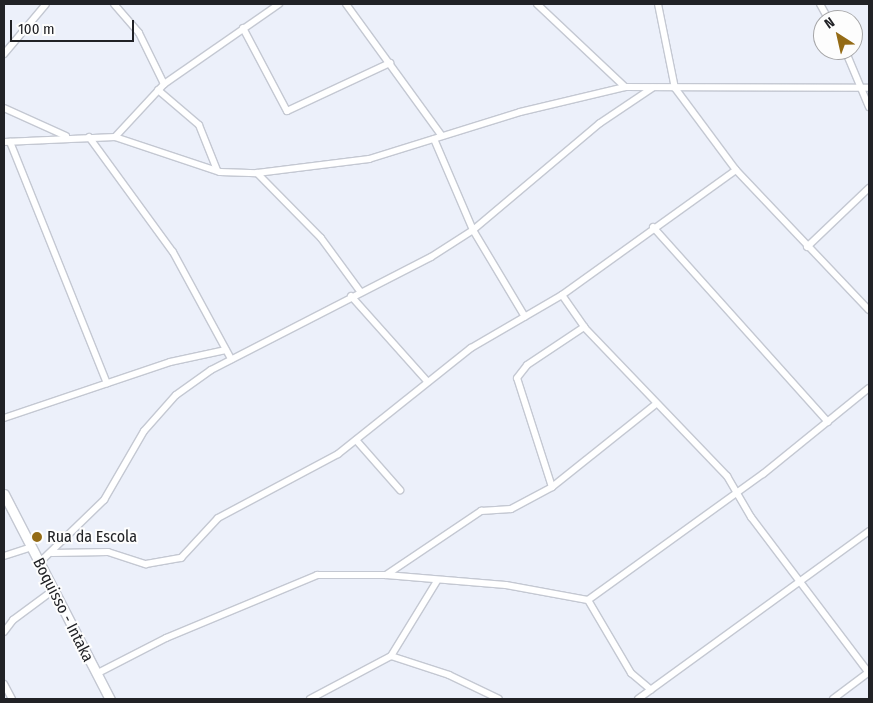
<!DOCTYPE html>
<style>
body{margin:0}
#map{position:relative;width:873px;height:703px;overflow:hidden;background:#ecf0fa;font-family:"Fira Sans Condensed",sans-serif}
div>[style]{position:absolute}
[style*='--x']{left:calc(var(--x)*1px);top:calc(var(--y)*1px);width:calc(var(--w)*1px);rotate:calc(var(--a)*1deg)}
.roads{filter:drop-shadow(1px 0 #c4c8d2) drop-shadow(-1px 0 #c4c8d2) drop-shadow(0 1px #c4c8d2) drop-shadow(0 -1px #c4c8d2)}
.street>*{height:6px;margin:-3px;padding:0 3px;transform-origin:3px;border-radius:3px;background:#fff}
.secondary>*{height:9px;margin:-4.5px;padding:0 4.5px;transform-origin:4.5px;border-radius:4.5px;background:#fff}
.dots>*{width:14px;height:14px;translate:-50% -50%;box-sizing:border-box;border:2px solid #fdfdfd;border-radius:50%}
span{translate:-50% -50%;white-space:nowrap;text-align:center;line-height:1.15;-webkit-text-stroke:4px #fdfdfd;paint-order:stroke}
.poi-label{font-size:16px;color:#212226}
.left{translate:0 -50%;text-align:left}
.street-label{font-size:16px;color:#212226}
.frame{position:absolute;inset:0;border:5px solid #212226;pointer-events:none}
.north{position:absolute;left:813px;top:10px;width:50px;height:50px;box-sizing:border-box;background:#fdfdfd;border:1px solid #a5a5a7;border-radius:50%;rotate:325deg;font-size:14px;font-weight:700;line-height:20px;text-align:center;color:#212226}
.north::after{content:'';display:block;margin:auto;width:18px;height:22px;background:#946b16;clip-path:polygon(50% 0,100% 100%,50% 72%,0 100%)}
.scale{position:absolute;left:10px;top:20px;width:124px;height:22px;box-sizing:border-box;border:2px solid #212226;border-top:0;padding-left:6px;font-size:15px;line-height:18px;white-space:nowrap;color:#212226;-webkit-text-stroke:4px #fdfdfd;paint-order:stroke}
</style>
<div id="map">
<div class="roads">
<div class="street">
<div style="--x:114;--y:4;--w:38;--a:49"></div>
<div style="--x:139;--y:33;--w:57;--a:63.9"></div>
<div style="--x:346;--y:4;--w:163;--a:54"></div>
<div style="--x:537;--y:4;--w:121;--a:43.3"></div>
<div style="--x:658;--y:4;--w:86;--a:78.6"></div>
<div style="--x:675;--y:88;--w:102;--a:53.4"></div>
<div style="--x:736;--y:170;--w:193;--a:46.5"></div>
<div style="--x:820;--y:4;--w:18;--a:61"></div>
<div style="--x:243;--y:28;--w:94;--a:62.1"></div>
<div style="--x:287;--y:111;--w:114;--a:-25"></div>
<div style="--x:845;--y:50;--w:62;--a:67.2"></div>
<div style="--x:4;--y:54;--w:65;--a:-50"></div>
<div style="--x:158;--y:90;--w:54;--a:40.5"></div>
<div style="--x:199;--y:125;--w:48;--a:68.2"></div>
<div style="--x:4;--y:108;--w:68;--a:24.3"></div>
<div style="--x:89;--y:137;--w:142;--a:53.9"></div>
<div style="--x:173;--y:252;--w:122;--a:61.5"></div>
<div style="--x:115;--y:137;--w:72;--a:-47.2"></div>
<div style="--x:164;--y:84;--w:140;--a:-34.8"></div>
<div style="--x:434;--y:139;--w:99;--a:66.8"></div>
<div style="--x:473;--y:230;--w:101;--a:59.1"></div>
<div style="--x:4;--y:142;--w:111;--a:-2.6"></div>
<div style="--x:115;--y:137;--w:111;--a:18.4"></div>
<div style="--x:220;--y:172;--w:37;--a:2"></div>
<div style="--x:257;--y:173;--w:113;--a:-7.1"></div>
<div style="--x:369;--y:159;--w:158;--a:-17.3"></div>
<div style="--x:520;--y:112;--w:108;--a:-13.4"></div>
<div style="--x:625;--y:87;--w:244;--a:0.2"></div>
<div style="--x:10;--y:142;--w:260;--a:68.1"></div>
<div style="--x:257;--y:173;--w:91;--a:45.4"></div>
<div style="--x:321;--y:238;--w:66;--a:53.7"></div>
<div style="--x:653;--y:227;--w:262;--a:48.1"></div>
<div style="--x:807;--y:247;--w:86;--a:-43.6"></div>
<div style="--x:562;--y:295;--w:39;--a:55"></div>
<div style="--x:584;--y:327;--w:207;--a:46.2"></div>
<div style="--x:727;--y:476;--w:48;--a:59.7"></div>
<div style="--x:751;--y:517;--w:196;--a:52.9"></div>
<div style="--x:351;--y:296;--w:115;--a:48.2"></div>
<div style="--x:4;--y:418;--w:175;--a:-18.6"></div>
<div style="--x:170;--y:362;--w:57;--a:-12.1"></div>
<div style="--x:356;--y:440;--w:67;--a:48.7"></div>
<div style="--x:552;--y:487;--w:114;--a:-107.8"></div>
<div style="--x:517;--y:378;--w:16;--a:-52"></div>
<div style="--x:527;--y:365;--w:69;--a:-33.7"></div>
<div style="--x:52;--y:553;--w:56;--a:-1"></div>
<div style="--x:108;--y:552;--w:40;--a:18"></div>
<div style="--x:146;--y:564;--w:36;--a:-10"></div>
<div style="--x:181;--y:558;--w:54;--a:-47.2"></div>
<div style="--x:218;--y:518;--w:136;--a:-28.1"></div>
<div style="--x:338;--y:454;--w:170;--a:-38.6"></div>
<div style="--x:471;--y:348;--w:105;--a:-30.2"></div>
<div style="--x:562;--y:295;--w:214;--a:-35.7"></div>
<div style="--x:4;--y:556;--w:28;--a:-18"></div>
<div style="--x:39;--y:563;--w:91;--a:-44.1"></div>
<div style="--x:104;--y:500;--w:80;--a:-59.9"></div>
<div style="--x:144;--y:431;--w:48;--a:-48.4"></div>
<div style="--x:176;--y:395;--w:43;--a:-35.5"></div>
<div style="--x:211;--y:370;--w:247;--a:-27.2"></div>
<div style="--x:431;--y:257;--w:50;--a:-32.7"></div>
<div style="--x:473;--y:230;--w:166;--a:-40.1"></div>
<div style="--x:600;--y:123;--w:63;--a:-33.9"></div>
<div style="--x:386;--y:575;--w:115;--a:-34"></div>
<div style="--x:481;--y:511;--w:30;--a:-4"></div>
<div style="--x:511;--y:509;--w:47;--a:-28.2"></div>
<div style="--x:552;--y:487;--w:133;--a:-38.6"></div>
<div style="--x:588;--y:600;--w:85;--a:59.5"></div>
<div style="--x:631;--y:673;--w:26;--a:40"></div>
<div style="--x:4;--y:632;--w:15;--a:-53"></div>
<div style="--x:13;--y:620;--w:49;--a:-36.6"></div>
<div style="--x:391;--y:656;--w:61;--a:18.1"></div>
<div style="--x:449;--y:675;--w:55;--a:25.6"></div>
<div style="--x:96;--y:674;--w:79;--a:-27.2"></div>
<div style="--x:166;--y:638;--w:164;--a:-22.6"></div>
<div style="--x:317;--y:575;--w:69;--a:0"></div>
<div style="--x:386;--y:575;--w:120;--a:4.8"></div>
<div style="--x:506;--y:585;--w:83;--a:10.4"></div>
<div style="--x:588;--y:600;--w:216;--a:-35.8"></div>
<div style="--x:763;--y:474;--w:136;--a:-39.1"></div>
<div style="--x:4;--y:684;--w:17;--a:62"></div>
<div style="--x:310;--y:699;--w:92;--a:-28"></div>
<div style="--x:391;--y:656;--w:88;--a:-58.5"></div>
<div style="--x:638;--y:699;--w:286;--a:-36"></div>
<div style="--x:833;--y:699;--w:45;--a:-36.9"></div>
</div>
<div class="secondary">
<div style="--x:4;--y:494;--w:231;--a:62.7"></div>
</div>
</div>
<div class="dots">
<div style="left:37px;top:537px;background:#946b16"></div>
</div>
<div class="poi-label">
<span class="left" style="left:47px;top:537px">Rua da Escola</span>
</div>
<div class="street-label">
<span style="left:63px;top:610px;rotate:63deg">Boquisso - Intaka</span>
</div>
<div class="frame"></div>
<div class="north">N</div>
<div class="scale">100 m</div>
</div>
